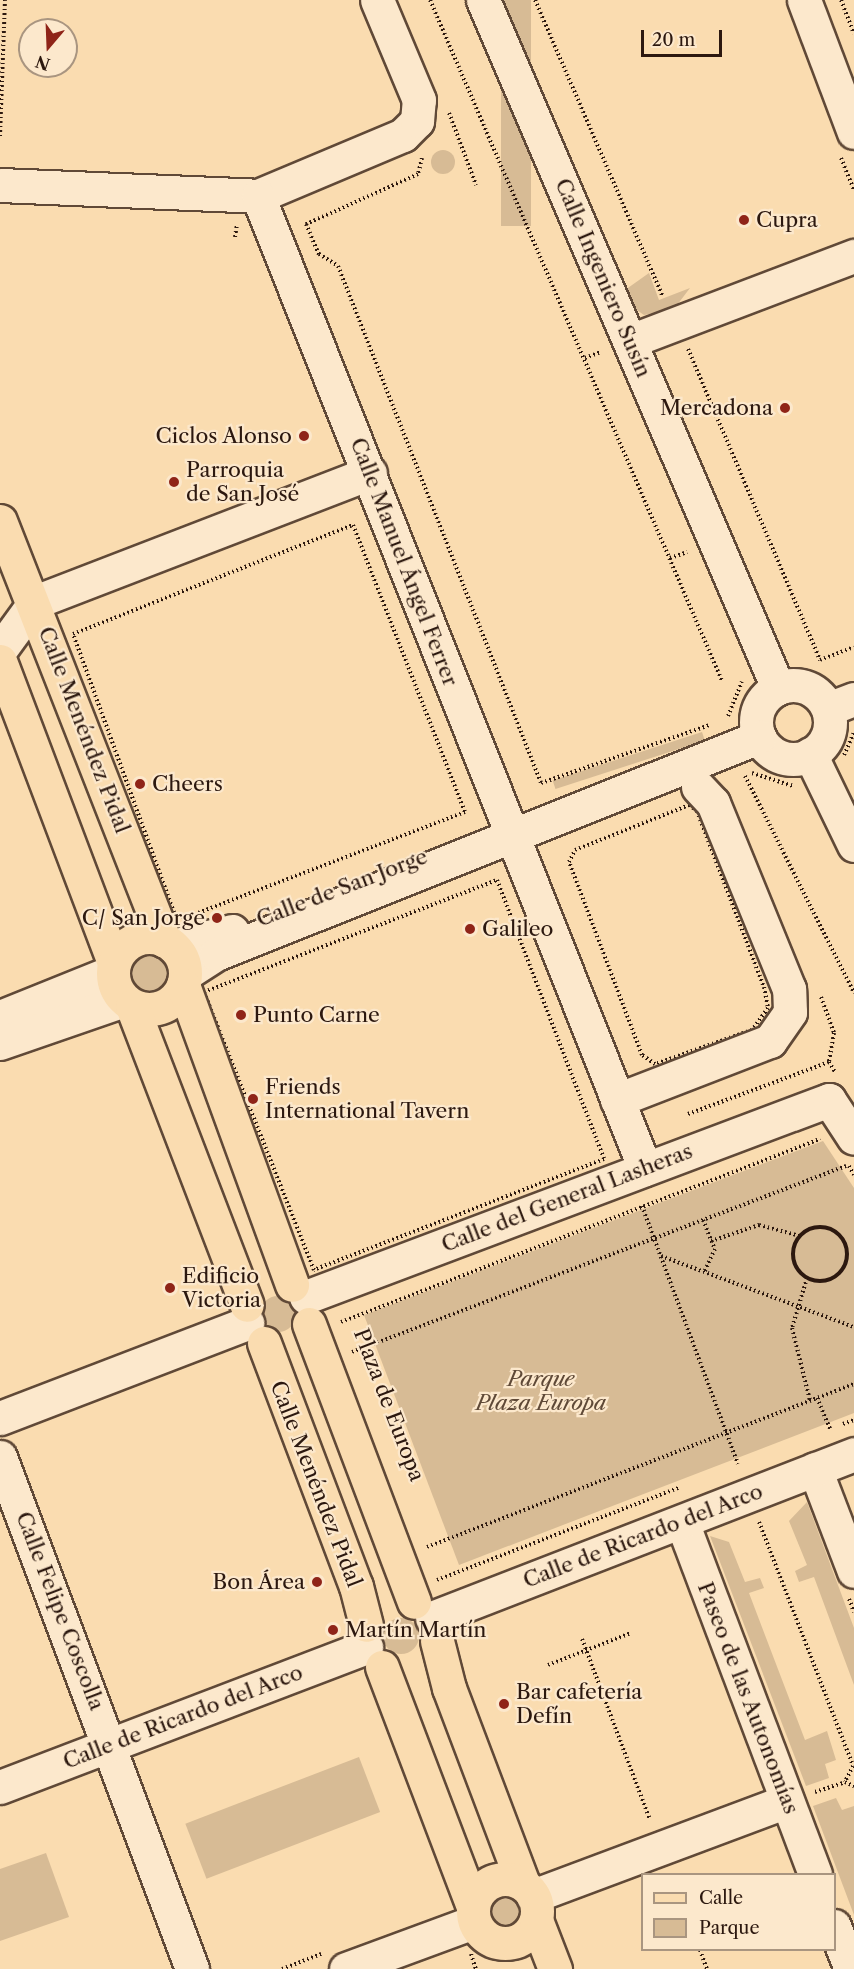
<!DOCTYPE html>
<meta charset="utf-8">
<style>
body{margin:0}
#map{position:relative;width:854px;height:1969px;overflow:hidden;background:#fadcb0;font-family:"Libre Caslon Text",serif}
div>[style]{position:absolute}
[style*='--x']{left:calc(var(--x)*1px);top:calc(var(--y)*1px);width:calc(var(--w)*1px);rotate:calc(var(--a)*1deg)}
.green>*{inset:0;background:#d7bb95;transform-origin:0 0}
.round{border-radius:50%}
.path>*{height:4px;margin-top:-2px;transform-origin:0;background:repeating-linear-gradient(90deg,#2c180f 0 1.5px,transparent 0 4.5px)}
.path>.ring{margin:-2px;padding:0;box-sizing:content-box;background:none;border:4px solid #2c180f;border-radius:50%}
.roads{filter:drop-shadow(2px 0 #604937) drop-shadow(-2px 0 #604937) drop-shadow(0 2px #604937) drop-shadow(0 -2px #604937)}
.minor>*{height:33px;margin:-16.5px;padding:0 16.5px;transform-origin:16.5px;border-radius:16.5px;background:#fce8cc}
.minor>.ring{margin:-16.5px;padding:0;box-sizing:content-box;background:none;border:33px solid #fce8cc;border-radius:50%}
.major>*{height:33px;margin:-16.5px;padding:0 16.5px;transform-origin:16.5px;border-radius:16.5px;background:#fadcb0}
.major>.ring{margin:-16.5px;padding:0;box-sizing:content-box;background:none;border:33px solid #fadcb0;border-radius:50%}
.dots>*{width:16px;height:16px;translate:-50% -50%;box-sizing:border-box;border:3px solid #fce8cc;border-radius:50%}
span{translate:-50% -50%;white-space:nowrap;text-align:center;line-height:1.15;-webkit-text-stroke:4.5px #fce8cc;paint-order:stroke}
.poi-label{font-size:21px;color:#2c180f}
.left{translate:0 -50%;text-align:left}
.right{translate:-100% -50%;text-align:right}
.street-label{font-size:21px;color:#2c180f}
.park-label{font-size:21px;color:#5f4937;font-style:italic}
.legend{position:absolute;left:641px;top:1873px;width:195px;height:78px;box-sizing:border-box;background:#fce8cc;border:2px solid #a99580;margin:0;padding:8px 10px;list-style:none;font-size:18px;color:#2c180f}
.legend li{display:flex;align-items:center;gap:12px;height:30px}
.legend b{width:30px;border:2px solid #a99580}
.north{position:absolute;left:18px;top:18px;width:60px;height:60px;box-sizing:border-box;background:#fce8cc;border:2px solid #a99580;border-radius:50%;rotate:199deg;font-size:16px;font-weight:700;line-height:24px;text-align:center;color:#2c180f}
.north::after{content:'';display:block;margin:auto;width:21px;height:27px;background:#8f2418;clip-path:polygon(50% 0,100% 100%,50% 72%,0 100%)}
.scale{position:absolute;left:641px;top:30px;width:81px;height:27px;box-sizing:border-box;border:3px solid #2c180f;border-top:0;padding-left:8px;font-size:18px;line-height:21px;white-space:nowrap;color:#2c180f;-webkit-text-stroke:4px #fce8cc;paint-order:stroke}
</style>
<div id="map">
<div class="green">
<div style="left:501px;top:0;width:30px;height:226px"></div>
<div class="round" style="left:431px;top:150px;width:24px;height:24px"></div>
<div style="clip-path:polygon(649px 273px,659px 300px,690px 288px,674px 309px,644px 315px,631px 306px,625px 290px)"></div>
<div style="left:702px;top:732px;width:9px;height:157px;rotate:72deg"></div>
<div class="round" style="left:127px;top:951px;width:44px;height:44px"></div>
<div style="clip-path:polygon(823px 1141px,854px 1188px,854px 1413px,459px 1565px,364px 1315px)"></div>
<div class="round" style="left:260px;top:1296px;width:36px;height:36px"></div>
<div style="clip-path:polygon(807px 1502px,854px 1628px,854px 1685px,814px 1577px,799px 1582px,795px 1571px,807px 1565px,789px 1521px)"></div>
<div style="clip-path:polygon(710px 1536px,729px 1542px,745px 1582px,760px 1578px,764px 1588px,749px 1593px,805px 1740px,827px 1731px,836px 1760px,825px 1764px,829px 1778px,806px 1786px)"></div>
<div class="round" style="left:383px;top:1618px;width:36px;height:36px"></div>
<div style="left:359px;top:1757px;width:59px;height:186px;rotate:69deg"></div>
<div style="clip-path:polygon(836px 1798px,842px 1810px,854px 1806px,854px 1915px,813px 1806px)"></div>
<div style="clip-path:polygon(46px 1853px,69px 1917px,0 1941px,0 1869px)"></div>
<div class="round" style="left:487px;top:1893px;width:36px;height:36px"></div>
</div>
<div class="path">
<div style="--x:430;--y:0;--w:741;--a:66.79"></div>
<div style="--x:535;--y:0;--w:323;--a:66.7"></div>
<div style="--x:841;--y:0;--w:36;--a:69"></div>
<div style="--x:449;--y:113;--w:77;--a:69.4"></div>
<div style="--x:0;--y:136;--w:136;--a:-87.9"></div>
<div style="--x:422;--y:158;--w:16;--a:104"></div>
<div style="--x:418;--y:174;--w:123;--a:155.9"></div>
<div style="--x:306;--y:224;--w:33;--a:67"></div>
<div style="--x:319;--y:254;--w:22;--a:32"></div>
<div style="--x:338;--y:266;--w:555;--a:68.56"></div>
<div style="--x:541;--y:783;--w:178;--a:-19"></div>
<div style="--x:841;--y:158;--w:35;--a:68"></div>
<div style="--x:235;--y:237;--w:12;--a:-81"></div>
<div style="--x:688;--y:349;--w:338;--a:67"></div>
<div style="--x:820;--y:660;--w:36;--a:-21"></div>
<div style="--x:585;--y:358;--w:17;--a:-21"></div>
<div style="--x:353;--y:525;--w:308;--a:68.7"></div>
<div style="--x:465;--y:812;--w:308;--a:159.3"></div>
<div style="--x:177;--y:921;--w:305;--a:-109.9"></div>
<div style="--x:73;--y:634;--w:300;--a:-21.3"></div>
<div style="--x:670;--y:558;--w:18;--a:-19"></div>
<div style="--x:728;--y:716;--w:37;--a:-68"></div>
<div style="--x:844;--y:755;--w:24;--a:-66"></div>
<div style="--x:752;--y:773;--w:43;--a:17.6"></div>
<div style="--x:745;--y:776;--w:243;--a:63.3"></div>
<div style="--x:689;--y:805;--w:10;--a:37"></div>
<div style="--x:697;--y:811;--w:188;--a:69.2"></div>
<div style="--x:764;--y:987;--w:21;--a:79"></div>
<div style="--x:768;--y:1008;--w:27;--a:126"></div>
<div style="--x:752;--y:1030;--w:103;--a:160.7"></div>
<div style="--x:655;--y:1064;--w:16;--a:-145"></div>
<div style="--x:642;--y:1055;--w:206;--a:-110.7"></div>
<div style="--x:569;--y:862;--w:13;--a:-63"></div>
<div style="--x:575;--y:850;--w:123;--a:-21.5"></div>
<div style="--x:497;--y:880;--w:299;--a:69"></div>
<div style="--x:604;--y:1159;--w:311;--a:159.1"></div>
<div style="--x:314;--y:1270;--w:299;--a:-111.6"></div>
<div style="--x:204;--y:992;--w:314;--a:-20.9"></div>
<div style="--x:821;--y:997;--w:38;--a:70"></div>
<div style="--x:834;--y:1033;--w:29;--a:100"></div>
<div style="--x:829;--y:1062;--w:12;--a:59"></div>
<div style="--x:688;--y:1114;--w:150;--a:-20.2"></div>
<div style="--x:849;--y:1166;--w:10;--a:61"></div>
<div style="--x:642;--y:1206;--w:275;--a:69.6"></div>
<div style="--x:703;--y:1220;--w:31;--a:68"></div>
<div style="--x:715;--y:1249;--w:26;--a:115"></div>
<div class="ring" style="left:793px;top:1227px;width:50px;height:50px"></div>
<div style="--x:711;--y:1241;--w:51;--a:-18.4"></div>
<div style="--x:759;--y:1225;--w:42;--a:15"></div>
<div style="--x:661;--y:1256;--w:206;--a:20.2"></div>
<div style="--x:807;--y:1278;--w:52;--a:106.7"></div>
<div style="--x:792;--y:1328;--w:75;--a:76.1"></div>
<div style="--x:341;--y:1322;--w:513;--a:-20.91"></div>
<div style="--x:352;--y:1352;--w:528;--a:-20.63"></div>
<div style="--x:817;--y:1398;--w:34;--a:67"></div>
<div style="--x:843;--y:1424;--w:12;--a:-20"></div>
<div style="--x:759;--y:1522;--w:261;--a:68.9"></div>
<div style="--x:427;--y:1547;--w:457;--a:-20.9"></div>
<div style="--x:437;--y:1580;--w:260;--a:-20.9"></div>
<div style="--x:849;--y:1599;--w:14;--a:69"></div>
<div style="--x:582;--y:1639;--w:193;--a:69.4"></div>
<div style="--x:548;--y:1665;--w:89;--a:-21.1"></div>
<div style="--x:853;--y:1766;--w:18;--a:117"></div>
<div style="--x:845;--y:1782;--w:10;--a:24"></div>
<div style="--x:815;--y:1792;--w:32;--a:-18"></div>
<div style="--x:700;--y:1950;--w:20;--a:70"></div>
<div style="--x:471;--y:1954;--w:16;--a:72"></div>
<div style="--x:282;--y:1969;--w:42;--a:-21"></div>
</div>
<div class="roads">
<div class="minor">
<div style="--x:483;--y:0;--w:749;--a:66.79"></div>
<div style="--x:804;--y:0;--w:141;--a:69.3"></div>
<div style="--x:0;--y:185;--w:258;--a:2.4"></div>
<div style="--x:258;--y:196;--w:157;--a:-22.8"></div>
<div style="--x:403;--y:135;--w:20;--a:-45"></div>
<div style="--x:417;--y:121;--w:21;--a:-85"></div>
<div style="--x:419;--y:100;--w:108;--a:-112.8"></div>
<div style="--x:258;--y:196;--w:1047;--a:68.31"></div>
<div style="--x:630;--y:341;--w:240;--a:-20.8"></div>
<div style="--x:0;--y:650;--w:59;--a:-53.9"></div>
<div style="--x:35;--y:602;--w:359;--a:-21.1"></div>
<div class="ring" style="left:756px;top:685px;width:41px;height:41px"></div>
<div style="--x:828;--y:709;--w:28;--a:-21"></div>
<div style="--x:810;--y:754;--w:101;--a:64.2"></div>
<div style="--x:173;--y:946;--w:61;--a:-14.3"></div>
<div style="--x:185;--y:974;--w:37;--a:-33"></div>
<div style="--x:216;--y:954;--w:585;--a:-21.78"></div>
<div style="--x:0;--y:1017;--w:121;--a:-21.9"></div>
<div style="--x:0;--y:1043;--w:131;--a:-19.1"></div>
<div style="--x:617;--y:1100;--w:164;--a:-21.1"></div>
<div style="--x:770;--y:1041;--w:35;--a:-55"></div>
<div style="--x:790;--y:1012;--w:23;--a:-92"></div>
<div style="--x:789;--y:989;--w:201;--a:-112.2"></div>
<div style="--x:713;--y:803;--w:22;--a:-133"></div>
<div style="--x:306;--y:1297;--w:559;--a:-20.64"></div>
<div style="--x:829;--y:1100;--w:45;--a:56.7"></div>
<div style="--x:0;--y:1418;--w:265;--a:-21"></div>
<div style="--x:0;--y:1457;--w:547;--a:69.44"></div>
<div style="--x:815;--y:1469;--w:109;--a:69.1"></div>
<div style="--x:682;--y:1522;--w:376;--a:69.3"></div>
<div style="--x:432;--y:1618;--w:453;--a:-21.2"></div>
<div style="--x:0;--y:1787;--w:392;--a:-20.9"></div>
<div style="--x:533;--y:1896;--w:271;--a:-20.5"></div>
<div style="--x:834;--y:1926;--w:46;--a:68.4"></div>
<div style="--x:346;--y:1969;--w:136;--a:-20.2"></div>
</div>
<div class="major">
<div style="--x:0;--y:521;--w:451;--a:68.6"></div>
<div style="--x:0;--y:661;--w:322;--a:69.3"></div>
<div class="ring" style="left:113px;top:937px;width:39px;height:39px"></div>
<div style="--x:183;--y:985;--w:319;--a:70"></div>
<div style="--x:132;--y:1006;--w:320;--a:69"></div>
<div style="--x:309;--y:1324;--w:297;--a:69.3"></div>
<div style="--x:264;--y:1343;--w:260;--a:69.3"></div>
<div style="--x:356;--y:1586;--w:40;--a:75.6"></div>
<div style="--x:437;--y:1641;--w:49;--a:75.7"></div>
<div style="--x:449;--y:1688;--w:210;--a:69.3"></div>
<div style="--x:382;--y:1667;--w:256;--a:69.2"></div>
<div class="ring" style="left:473px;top:1879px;width:31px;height:31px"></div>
<div style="--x:536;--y:1920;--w:53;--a:68.8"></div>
</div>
</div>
<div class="dots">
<div style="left:744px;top:220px;background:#8f2418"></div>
<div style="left:785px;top:408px;background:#8f2418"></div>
<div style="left:304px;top:436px;background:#8f2418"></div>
<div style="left:174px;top:482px;background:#8f2418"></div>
<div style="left:140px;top:784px;background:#8f2418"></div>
<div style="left:217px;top:918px;background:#8f2418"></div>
<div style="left:470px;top:929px;background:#8f2418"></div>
<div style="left:241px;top:1015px;background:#8f2418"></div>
<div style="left:253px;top:1099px;background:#8f2418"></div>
<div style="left:170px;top:1288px;background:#8f2418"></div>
<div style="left:317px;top:1582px;background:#8f2418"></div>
<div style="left:333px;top:1630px;background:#8f2418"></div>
<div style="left:504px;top:1704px;background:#8f2418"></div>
</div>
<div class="poi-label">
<span class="left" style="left:756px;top:220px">Cupra</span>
<span class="right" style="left:773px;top:408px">Mercadona</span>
<span class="right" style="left:292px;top:436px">Ciclos Alonso</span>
<span class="left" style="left:186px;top:482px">Parroquia<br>de San José</span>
<span class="left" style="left:152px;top:784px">Cheers</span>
<span class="right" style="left:205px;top:918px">C/ San Jorge</span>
<span class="left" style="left:482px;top:929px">Galileo</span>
<span class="left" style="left:253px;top:1015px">Punto Carne</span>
<span class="left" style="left:265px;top:1099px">Friends<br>International Tavern</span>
<span class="left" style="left:182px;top:1288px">Edificio<br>Victoria</span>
<span class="right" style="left:305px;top:1582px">Bon Área</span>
<span class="left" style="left:345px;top:1630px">Martín Martín</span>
<span class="left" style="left:516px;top:1704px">Bar cafetería<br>Defín</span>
</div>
<div class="street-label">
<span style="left:603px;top:278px;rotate:67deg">Calle Ingeniero Susín</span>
<span style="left:404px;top:562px;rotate:69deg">Calle Manuel Ángel Ferrer</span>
<span style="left:84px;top:730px;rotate:69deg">Calle Menéndez Pidal</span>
<span style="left:342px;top:888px;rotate:-21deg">Calle de San Jorge</span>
<span style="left:567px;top:1198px;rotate:-21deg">Calle del General Lasheras</span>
<span style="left:389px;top:1405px;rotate:69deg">Plaza de Europa</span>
<span style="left:316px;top:1484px;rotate:69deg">Calle Menéndez Pidal</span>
<span style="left:643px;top:1536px;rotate:-21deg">Calle de Ricardo del Arco</span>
<span style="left:60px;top:1611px;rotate:69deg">Calle Felipe Coscolla</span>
<span style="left:748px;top:1698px;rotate:69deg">Paseo de las Autonomías</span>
<span style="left:183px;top:1717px;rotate:-21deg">Calle de Ricardo del Arco</span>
</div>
<div class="park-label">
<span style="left:541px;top:1391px">Parque<br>Plaza Europa</span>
</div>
<ul class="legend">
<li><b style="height:8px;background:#fadcb0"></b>Calle</li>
<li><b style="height:16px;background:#d7bb95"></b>Parque</li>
</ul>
<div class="north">N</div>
<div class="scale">20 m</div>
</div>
